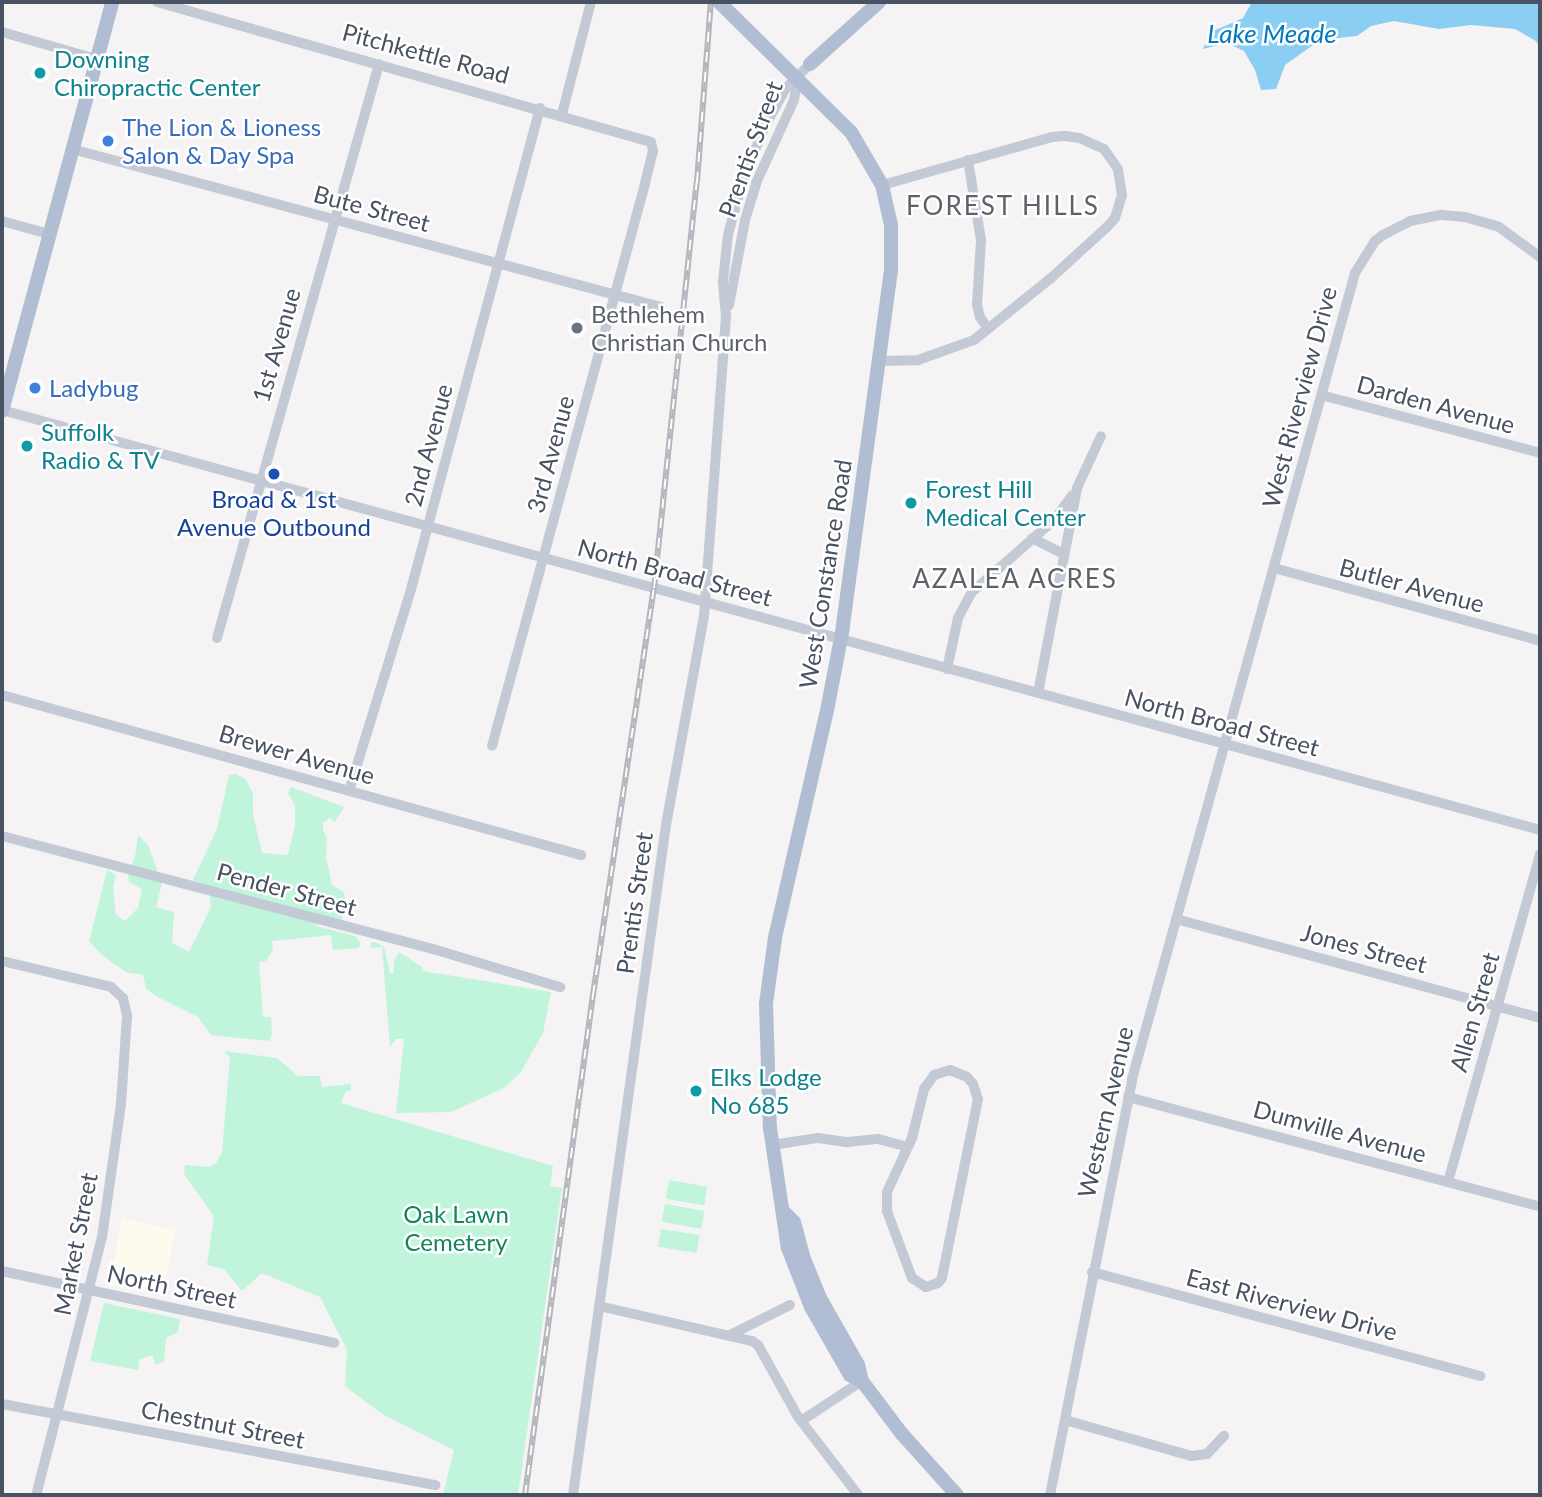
<!DOCTYPE html>
<style>
body{margin:0}
#map{position:relative;width:1542px;height:1497px;overflow:hidden;background:#f5f3f3;font-family:Lato,sans-serif}
div>[style]{position:absolute}
[style*='--x']{left:calc(var(--x)*1px);top:calc(var(--y)*1px);width:calc(var(--w)*1px);rotate:calc(var(--a)*1deg)}
.commercial>*{inset:0;background:#fefbee;transform-origin:0 0}
.green>*{inset:0;background:#c0f4db;transform-origin:0 0}
.water>*{inset:0;background:#8acef4}
.minor>*{height:10px;margin:-5px;padding:0 5px;transform-origin:5px;border-radius:5px;background:#c3cad5}
.major>*{height:14px;margin:-7px;padding:0 7px;transform-origin:7px;border-radius:7px;background:#b1bdd3}
.rail>*{height:6px;margin-top:-3px;transform-origin:0;background:repeating-linear-gradient(90deg,#fff 0 10px,#b4b6bd 0 20px);box-sizing:border-box;border-block:2px solid #b4b6bd}
.dots>*{width:19px;height:19px;translate:-50% -50%;box-sizing:border-box;border:4px solid #fff;border-radius:50%}
span{translate:-50% -50%;white-space:nowrap;text-align:center;line-height:1.15;-webkit-text-stroke:5px #fff;paint-order:stroke}
.street-label{font-size:24px;color:#485262}
.culture-label{font-size:24px;color:#0d838f}
.left{translate:0 -50%;text-align:left}
.shop-label{font-size:24px;color:#366cbe}
.worship-label{font-size:24px;color:#5b616d}
.transit-label{font-size:24px;color:#164399}
.park-label{font-size:24px;color:#10865c}
.water-label{font-size:26px;color:#017abd;font-style:italic}
.neighbourhood-label{font-size:26px;color:#5e6168;letter-spacing:2px}
.frame{position:absolute;inset:0;border:4px solid #485262;pointer-events:none}
</style>
<div id="map">
<div class="commercial">
<div style="left:122px;top:1219px;width:54px;height:66px;rotate:11deg"></div>
</div>
<div class="green">
<div style="clip-path:polygon(236px 774px,246px 780px,253px 794px,253px 815px,262px 853px,288px 855px,295px 825px,295px 805px,288px 794px,291px 787px,344px 807px,335px 822px,330px 818px,323px 823px,323px 831px,327px 837px,326px 857px,332px 885px,344px 892px,346px 904px,341px 923px,320px 917px,316px 926px,355px 936px,360px 943px,359px 948px,333px 950px,331px 935px,272px 941px,273px 949px,266px 961px,259px 962px,263px 1017px,271px 1017px,272px 1035px,269px 1041px,211px 1035px,198px 1017px,156px 996px,146px 988px,143px 975px,126px 972px,102px 955px,89px 941px,107px 870px,116px 875px,113px 888px,116px 915px,125px 921px,138px 908px,142px 889px,129px 882px,128px 875px,135px 857px,138px 835px,148px 845px,162px 883px,156px 907px,174px 912px,172px 943px,189px 952px,211px 907px,208px 886px,193px 880px,217px 829px,229px 775px)"></div>
<div style="clip-path:polygon(375px 942px,384px 947px,390px 973px,394px 973px,394px 961px,399px 952px,422px 967px,423px 971px,551px 992px,543px 1033px,521px 1072px,504px 1088px,451px 1112px,396px 1113px,404px 1039px,396px 1039px,390px 1047px,382px 947px,370px 948px,371px 942px)"></div>
<div style="clip-path:polygon(224px 1051px,277px 1058px,298px 1076px,320px 1076px,322px 1087px,351px 1084px,351px 1090px,345px 1092px,341px 1103px,553px 1166px,550px 1186px,562px 1188px,518px 1495px,443px 1495px,454px 1450px,382px 1414px,345px 1386px,347px 1350px,320px 1297px,262px 1273px,242px 1291px,224px 1269px,207px 1265px,214px 1216px,184px 1174px,185px 1165px,209px 1167px,216px 1163px,222px 1152px,230px 1057px)"></div>
<div style="left:669px;top:1180px;width:39px;height:19px;rotate:10deg"></div>
<div style="left:665px;top:1204px;width:40px;height:18px;rotate:10deg"></div>
<div style="left:661px;top:1229px;width:39px;height:18px;rotate:9deg"></div>
<div style="clip-path:polygon(104px 1303px,180px 1319px,178px 1332px,166px 1338px,164px 1361px,156px 1365px,152px 1355px,139px 1360px,138px 1370px,90px 1361px)"></div>
</div>
<div class="water">
<div style="clip-path:polygon(1252px 2px,1540px 2px,1540px 49px,1536px 41px,1515px 29px,1471px 25px,1439px 29px,1394px 21px,1371px 26px,1357px 36px,1320px 40px,1285px 65px,1276px 89px,1261px 90px,1255px 70px,1244px 51px,1227px 43px,1203px 49px,1211px 32px,1243px 18px)"></div>
</div>
<div class="minor">
<div style="--x:157;--y:2;--w:513;--a:15.82"></div>
<div style="--x:651;--y:142;--w:9;--a:77"></div>
<div style="--x:653;--y:151;--w:34;--a:104"></div>
<div style="--x:645;--y:184;--w:582;--a:105.23"></div>
<div style="--x:2;--y:32;--w:98;--a:16"></div>
<div style="--x:562;--y:114;--w:116;--a:-75.5"></div>
<div style="--x:72;--y:149;--w:610;--a:15.02"></div>
<div style="--x:968;--y:160;--w:81;--a:80.8"></div>
<div style="--x:981;--y:240;--w:65;--a:93.5"></div>
<div style="--x:977;--y:305;--w:12;--a:76"></div>
<div style="--x:980;--y:317;--w:14;--a:56"></div>
<div style="--x:2;--y:221;--w:49;--a:15.5"></div>
<div style="--x:729;--y:305;--w:86;--a:-79.3"></div>
<div style="--x:745;--y:220;--w:39;--a:-73"></div>
<div style="--x:756;--y:183;--w:91;--a:-65.4"></div>
<div style="--x:794;--y:100;--w:21;--a:-79"></div>
<div style="--x:879;--y:361;--w:39;--a:-1"></div>
<div style="--x:918;--y:360;--w:59;--a:-19.7"></div>
<div style="--x:974;--y:340;--w:97;--a:-38.8"></div>
<div style="--x:1050;--y:279;--w:77;--a:-42.4"></div>
<div style="--x:1107;--y:227;--w:12;--a:-48"></div>
<div style="--x:1115;--y:218;--w:24;--a:-73"></div>
<div style="--x:1122;--y:195;--w:26;--a:-99"></div>
<div style="--x:1118;--y:169;--w:24;--a:-125"></div>
<div style="--x:1104;--y:149;--w:27;--a:-156"></div>
<div style="--x:1079;--y:138;--w:14;--a:-172"></div>
<div style="--x:1065;--y:136;--w:13;--a:176"></div>
<div style="--x:1052;--y:137;--w:177;--a:164.2"></div>
<div style="--x:1321;--y:395;--w:227;--a:14.8"></div>
<div style="--x:2;--y:410;--w:1594;--a:15.27"></div>
<div style="--x:1032;--y:538;--w:36;--a:27"></div>
<div style="--x:1274;--y:568;--w:276;--a:15.3"></div>
<div style="--x:217;--y:638;--w:596;--a:-74.24"></div>
<div style="--x:947;--y:669;--w:52;--a:-77.8"></div>
<div style="--x:958;--y:618;--w:30;--a:-62"></div>
<div style="--x:972;--y:592;--w:111;--a:-41.3"></div>
<div style="--x:1055;--y:519;--w:29;--a:-54"></div>
<div style="--x:1038;--y:693;--w:209;--a:-79.2"></div>
<div style="--x:1077;--y:488;--w:57;--a:-65.2"></div>
<div style="--x:2;--y:695;--w:601;--a:15.45"></div>
<div style="--x:349;--y:791;--w:207;--a:-72.9"></div>
<div style="--x:410;--y:593;--w:502;--a:-75"></div>
<div style="--x:2;--y:836;--w:446;--a:14.7"></div>
<div style="--x:433;--y:949;--w:133;--a:16.7"></div>
<div style="--x:1176;--y:919;--w:377;--a:15.2"></div>
<div style="--x:2;--y:961;--w:112;--a:13.4"></div>
<div style="--x:111;--y:987;--w:16;--a:43"></div>
<div style="--x:123;--y:998;--w:18;--a:77"></div>
<div style="--x:127;--y:1016;--w:88;--a:93.9"></div>
<div style="--x:121;--y:1104;--w:134;--a:98.1"></div>
<div style="--x:102;--y:1237;--w:266;--a:104.3"></div>
<div style="--x:950;--y:1070;--w:18;--a:22"></div>
<div style="--x:967;--y:1077;--w:9;--a:49"></div>
<div style="--x:973;--y:1084;--w:16;--a:72"></div>
<div style="--x:978;--y:1099;--w:183;--a:101.4"></div>
<div style="--x:942;--y:1278;--w:6;--a:129"></div>
<div style="--x:938;--y:1283;--w:13;--a:162"></div>
<div style="--x:926;--y:1287;--w:17;--a:-147"></div>
<div style="--x:912;--y:1278;--w:72;--a:-110.5"></div>
<div style="--x:887;--y:1211;--w:19;--a:-90"></div>
<div style="--x:887;--y:1192;--w:60;--a:-65.2"></div>
<div style="--x:912;--y:1138;--w:50;--a:-76.2"></div>
<div style="--x:924;--y:1089;--w:17;--a:-54"></div>
<div style="--x:934;--y:1075;--w:17;--a:-17"></div>
<div style="--x:1128;--y:1097;--w:426;--a:14.9"></div>
<div style="--x:772;--y:1145;--w:47;--a:-8.7"></div>
<div style="--x:818;--y:1138;--w:30;--a:8"></div>
<div style="--x:848;--y:1142;--w:30;--a:-6"></div>
<div style="--x:878;--y:1139;--w:31;--a:15"></div>
<div style="--x:1448;--y:1182;--w:341;--a:-74.3"></div>
<div style="--x:2;--y:1271;--w:340;--a:12.2"></div>
<div style="--x:1092;--y:1272;--w:402;--a:15"></div>
<div style="--x:599;--y:1306;--w:157;--a:12.9"></div>
<div style="--x:752;--y:1341;--w:7;--a:34"></div>
<div style="--x:758;--y:1345;--w:82;--a:60.9"></div>
<div style="--x:798;--y:1417;--w:98;--a:52.4"></div>
<div style="--x:730;--y:1335;--w:67;--a:-26.6"></div>
<div style="--x:2;--y:1404;--w:441;--a:10.6"></div>
<div style="--x:1065;--y:1420;--w:131;--a:15.9"></div>
<div style="--x:1191;--y:1456;--w:16;--a:-7"></div>
<div style="--x:1207;--y:1454;--w:25;--a:-47"></div>
<div style="--x:801;--y:1421;--w:73;--a:-33.3"></div>
<div style="--x:573;--y:1495;--w:676;--a:-82.1"></div>
<div style="--x:666;--y:825;--w:212;--a:-79.7"></div>
<div style="--x:704;--y:616;--w:300;--a:-85.8"></div>
<div style="--x:726;--y:317;--w:36;--a:-95"></div>
<div style="--x:723;--y:281;--w:46;--a:-83.8"></div>
<div style="--x:728;--y:235;--w:58;--a:-75"></div>
<div style="--x:743;--y:179;--w:57;--a:-67.5"></div>
<div style="--x:765;--y:126;--w:43;--a:-61.1"></div>
<div style="--x:786;--y:88;--w:34;--a:-45"></div>
<div style="--x:1050;--y:1495;--w:424;--a:-78.8"></div>
<div style="--x:1132;--y:1079;--w:836;--a:-74.53"></div>
<div style="--x:1355;--y:273;--w:38;--a:-58"></div>
<div style="--x:1375;--y:241;--w:10;--a:-37"></div>
<div style="--x:1383;--y:235;--w:30;--a:-27"></div>
<div style="--x:1410;--y:221;--w:33;--a:-11"></div>
<div style="--x:1442;--y:215;--w:23;--a:5"></div>
<div style="--x:1465;--y:217;--w:35;--a:16"></div>
<div style="--x:1499;--y:227;--w:51;--a:36.2"></div>
</div>
<div class="major">
<div style="--x:719;--y:2;--w:185;--a:44.6"></div>
<div style="--x:851;--y:132;--w:61;--a:59.7"></div>
<div style="--x:882;--y:185;--w:41;--a:77.3"></div>
<div style="--x:891;--y:225;--w:45;--a:90"></div>
<div style="--x:891;--y:270;--w:360;--a:97.7"></div>
<div style="--x:843;--y:627;--w:80;--a:100.8"></div>
<div style="--x:828;--y:706;--w:238;--a:102.9"></div>
<div style="--x:775;--y:938;--w:67;--a:97.8"></div>
<div style="--x:766;--y:1004;--w:124;--a:88.2"></div>
<div style="--x:770;--y:1128;--w:121;--a:81.5"></div>
<div style="--x:788;--y:1248;--w:63;--a:68.7"></div>
<div style="--x:811;--y:1307;--w:78;--a:60.2"></div>
<div style="--x:850;--y:1375;--w:13;--a:27"></div>
<div style="--x:810;--y:64;--w:93;--a:-41.9"></div>
<div style="--x:2;--y:411;--w:424;--a:-74.9"></div>
<div style="--x:784;--y:1212;--w:14;--a:45"></div>
<div style="--x:794;--y:1222;--w:38;--a:75"></div>
<div style="--x:804;--y:1259;--w:42;--a:67.7"></div>
<div style="--x:820;--y:1298;--w:77;--a:60.4"></div>
<div style="--x:858;--y:1365;--w:16;--a:76"></div>
<div style="--x:862;--y:1381;--w:66;--a:53"></div>
<div style="--x:902;--y:1434;--w:82;--a:48"></div>
</div>
<div class="rail">
<div style="--x:525;--y:1495;--w:505;--a:-82.26"></div>
<div style="--x:593;--y:995;--w:412;--a:-81.5"></div>
<div style="--x:654;--y:588;--w:408;--a:-84"></div>
<div style="--x:697;--y:182;--w:181;--a:-85.6"></div>
</div>
<div class="dots">
<div style="left:40px;top:73px;background:#0f9aa8"></div>
<div style="left:108px;top:141px;background:#3f7fe0"></div>
<div style="left:577px;top:328px;background:#6b7280"></div>
<div style="left:35px;top:388px;background:#3f7fe0"></div>
<div style="left:27px;top:446px;background:#0f9aa8"></div>
<div style="left:274px;top:474px;background:#1a4fb4"></div>
<div style="left:911px;top:503px;background:#0f9aa8"></div>
<div style="left:696px;top:1091px;background:#0f9aa8"></div>
</div>
<div class="street-label">
<span style="left:426px;top:53px;rotate:15deg">Pitchkettle Road</span>
<span style="left:750px;top:149px;rotate:-70deg">Prentis Street</span>
<span style="left:372px;top:208px;rotate:15deg">Bute Street</span>
<span style="left:276px;top:345px;rotate:-74deg">1st Avenue</span>
<span style="left:1299px;top:397px;rotate:-75deg">West Riverview Drive</span>
<span style="left:1436px;top:404px;rotate:15deg">Darden Avenue</span>
<span style="left:428px;top:445px;rotate:-75deg">2nd Avenue</span>
<span style="left:550px;top:454px;rotate:-75deg">3rd Avenue</span>
<span style="left:675px;top:572px;rotate:15deg">North Broad Street</span>
<span style="left:825px;top:574px;rotate:-81deg">West Constance Road</span>
<span style="left:1412px;top:585px;rotate:15deg">Butler Avenue</span>
<span style="left:1222px;top:722px;rotate:15deg">North Broad Street</span>
<span style="left:297px;top:754px;rotate:16deg">Brewer Avenue</span>
<span style="left:287px;top:889px;rotate:15deg">Pender Street</span>
<span style="left:634px;top:903px;rotate:-82deg">Prentis Street</span>
<span style="left:1364px;top:948px;rotate:15deg">Jones Street</span>
<span style="left:1474px;top:1012px;rotate:-74deg">Allen Street</span>
<span style="left:1105px;top:1112px;rotate:-77deg">Western Avenue</span>
<span style="left:1340px;top:1131px;rotate:15deg">Dumville Avenue</span>
<span style="left:75px;top:1244px;rotate:-79deg">Market Street</span>
<span style="left:172px;top:1286px;rotate:12deg">North Street</span>
<span style="left:1292px;top:1304px;rotate:15deg">East Riverview Drive</span>
<span style="left:223px;top:1424px;rotate:11deg">Chestnut Street</span>
</div>
<div class="culture-label">
<span class="left" style="left:54px;top:73px">Downing<br>Chiropractic Center</span>
<span class="left" style="left:41px;top:446px">Suffolk<br>Radio &amp; TV</span>
<span class="left" style="left:925px;top:503px">Forest Hill<br>Medical Center</span>
<span class="left" style="left:710px;top:1091px">Elks Lodge<br>No 685</span>
</div>
<div class="shop-label">
<span class="left" style="left:122px;top:141px">The Lion &amp; Lioness<br>Salon &amp; Day Spa</span>
<span class="left" style="left:49px;top:388px">Ladybug</span>
</div>
<div class="worship-label">
<span class="left" style="left:591px;top:328px">Bethlehem<br>Christian Church</span>
</div>
<div class="transit-label">
<span style="left:274px;top:513px">Broad &amp; 1st<br>Avenue Outbound</span>
</div>
<div class="park-label">
<span style="left:456px;top:1228px">Oak Lawn<br>Cemetery</span>
</div>
<div class="water-label">
<span style="left:1272px;top:34px">Lake Meade</span>
</div>
<div class="neighbourhood-label">
<span style="left:1003px;top:206px">FOREST HILLS</span>
<span style="left:1015px;top:579px">AZALEA ACRES</span>
</div>
<div class="frame"></div>
</div>
